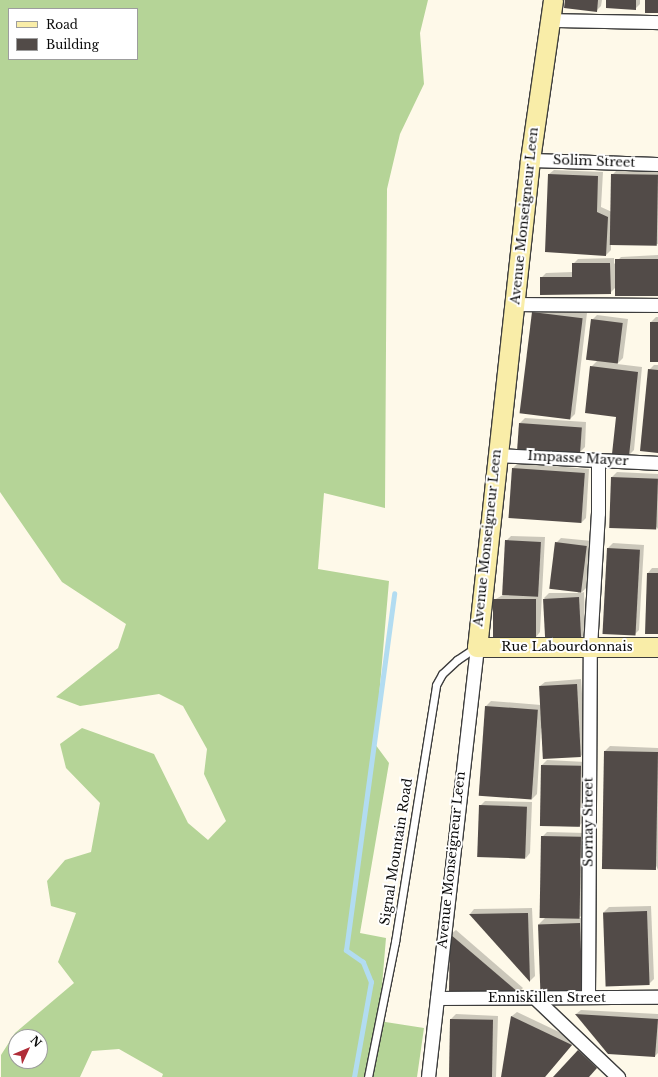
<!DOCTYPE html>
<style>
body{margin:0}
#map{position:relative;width:658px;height:1077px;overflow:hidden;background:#fef9e9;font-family:"Libre Baskerville",serif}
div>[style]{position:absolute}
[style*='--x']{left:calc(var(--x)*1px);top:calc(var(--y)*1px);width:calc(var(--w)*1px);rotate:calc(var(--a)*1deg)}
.forest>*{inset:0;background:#b5d497}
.shadow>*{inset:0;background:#0003}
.stream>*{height:5px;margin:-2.5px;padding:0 2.5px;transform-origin:2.5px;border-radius:2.5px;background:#b2dcf1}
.building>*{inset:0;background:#524b48;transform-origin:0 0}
.roads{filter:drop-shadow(1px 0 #3d3d3d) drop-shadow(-1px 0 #3d3d3d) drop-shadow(0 1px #3d3d3d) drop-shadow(0 -1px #3d3d3d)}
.service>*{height:7px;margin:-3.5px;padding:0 3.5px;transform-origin:3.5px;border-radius:3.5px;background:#fff}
.minor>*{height:13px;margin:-6.5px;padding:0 6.5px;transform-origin:6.5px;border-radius:6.5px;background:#fff}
.secondary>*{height:19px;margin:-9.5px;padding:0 9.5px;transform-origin:9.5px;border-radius:9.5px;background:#f9eda8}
span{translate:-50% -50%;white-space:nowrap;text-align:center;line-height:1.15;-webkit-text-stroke:4px #fff;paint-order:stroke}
.street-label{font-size:13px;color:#0a0a0a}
.legend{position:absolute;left:8px;top:8px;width:130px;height:52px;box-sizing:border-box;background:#fff;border:1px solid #9d9d9d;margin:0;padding:5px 7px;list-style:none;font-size:12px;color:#0a0a0a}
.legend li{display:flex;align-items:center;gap:8px;height:20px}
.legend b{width:20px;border:1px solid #9d9d9d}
.north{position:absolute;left:8px;top:1029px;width:40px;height:40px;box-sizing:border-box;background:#fff;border:1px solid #9d9d9d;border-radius:50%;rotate:46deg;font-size:11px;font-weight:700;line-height:16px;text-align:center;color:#0a0a0a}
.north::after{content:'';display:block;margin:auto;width:14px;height:18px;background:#b02d38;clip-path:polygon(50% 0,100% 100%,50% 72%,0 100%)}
</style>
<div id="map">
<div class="forest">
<div style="clip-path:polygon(evenodd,0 0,428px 0,420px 33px,424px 84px,400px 134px,387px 189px,385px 508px,324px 493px,318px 569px,389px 581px,375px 744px,389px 763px,360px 933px,386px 938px,379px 1021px,424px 1028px,417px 1077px,162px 1077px,163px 1074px,119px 1049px,92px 1051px,80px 1077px,1px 1077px,1px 1055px,15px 1033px,74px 983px,58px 962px,76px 913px,51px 906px,47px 881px,65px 860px,91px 852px,100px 803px,66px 768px,60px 744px,82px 728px,154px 754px,188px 823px,208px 840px,226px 821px,204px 774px,207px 749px,183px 706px,159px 694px,80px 706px,56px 697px,118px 648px,126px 624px,62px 582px,0 492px,0 0,9px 9px,137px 9px,137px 59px,9px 59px,9px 9px,0 0,16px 1037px,40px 1037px,40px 1061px,16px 1061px,16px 1037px)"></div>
</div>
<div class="shadow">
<div style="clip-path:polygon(566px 0,602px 0,601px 6px,596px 11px)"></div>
<div style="clip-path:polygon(607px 0,640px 0,640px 4px,635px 9px)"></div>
<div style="clip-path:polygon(554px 170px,603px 172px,601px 207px,612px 212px,612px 175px,617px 170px,658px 170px,658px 244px,611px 244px,611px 250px,606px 255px,549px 174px)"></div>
<div style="clip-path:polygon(658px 255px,658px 295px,616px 272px,615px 288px,610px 293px,541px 278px,546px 273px,573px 272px,573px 264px,578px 259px,614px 258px,614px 264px,621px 257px)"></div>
<div style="clip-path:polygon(537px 307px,587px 313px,575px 414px,570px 419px,533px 312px)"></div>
<div style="clip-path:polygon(597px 315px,628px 319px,623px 358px,617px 364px,642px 367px,634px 450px,629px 455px,617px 416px,591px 367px,598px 360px,592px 320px)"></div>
<div style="clip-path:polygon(656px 317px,658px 317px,658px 361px,651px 322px)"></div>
<div style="clip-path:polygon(654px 365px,658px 365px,658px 452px,649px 370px)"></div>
<div style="clip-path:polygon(525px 418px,586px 422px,585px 447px,580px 452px,520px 423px)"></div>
<div style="clip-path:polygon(518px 463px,589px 469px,586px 518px,581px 523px,513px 468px)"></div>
<div style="clip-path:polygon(617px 472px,658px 474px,658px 529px,612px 477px)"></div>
<div style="clip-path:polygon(511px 536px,545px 537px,540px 632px,536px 637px,494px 600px,503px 595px,506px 541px)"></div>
<div style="clip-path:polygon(561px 538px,592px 541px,587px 587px,581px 593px,584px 592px,585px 634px,580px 639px,544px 598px,549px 593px,578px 593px,556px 543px)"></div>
<div style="clip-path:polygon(613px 543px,644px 545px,639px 630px,634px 635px,608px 548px)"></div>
<div style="clip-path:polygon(652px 568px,658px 568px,658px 633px,646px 633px,648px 573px)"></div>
<div style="clip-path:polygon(581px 679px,586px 751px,581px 756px,541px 728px,537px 794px,532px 799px,486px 706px,491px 701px,541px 705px,540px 686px,545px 682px)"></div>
<div style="clip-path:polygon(610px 746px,658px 748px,658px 870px,605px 751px)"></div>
<div style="clip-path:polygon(547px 760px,586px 762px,583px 822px,578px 827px,540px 825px,542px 765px)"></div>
<div style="clip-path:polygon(485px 801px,532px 802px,530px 853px,526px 858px,480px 806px)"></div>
<div style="clip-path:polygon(547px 832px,586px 833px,584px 913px,579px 918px,585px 918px,587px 986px,539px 924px,545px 918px,542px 837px)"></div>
<div style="clip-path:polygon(651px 906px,654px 979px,649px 984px,604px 912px,609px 907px)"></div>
<div style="clip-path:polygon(532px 908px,535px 976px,530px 981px,470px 914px,474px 909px)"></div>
<div style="clip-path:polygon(456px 930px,523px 988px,519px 992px,450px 990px,451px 934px)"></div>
<div style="clip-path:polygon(581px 1010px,658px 1014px,658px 1053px,655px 1056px,576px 1014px)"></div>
<div style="clip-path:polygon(517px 1012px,576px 1040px,545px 1077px,502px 1077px,512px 1016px)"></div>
<div style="clip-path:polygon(456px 1014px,498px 1016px,496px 1077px,449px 1077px,451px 1019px)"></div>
<div style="clip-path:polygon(583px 1046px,601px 1063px,588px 1077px,554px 1077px)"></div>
</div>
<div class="stream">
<div style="--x:354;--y:1077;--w:97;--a:-79.9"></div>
<div style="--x:371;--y:982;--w:22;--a:-112"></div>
<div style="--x:363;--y:962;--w:21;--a:-145"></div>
<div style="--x:346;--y:950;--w:360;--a:-82.3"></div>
</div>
<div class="building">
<div style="clip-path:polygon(565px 0,598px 0,597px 12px,564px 8px)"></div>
<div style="clip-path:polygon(606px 0,636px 0,636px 10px,606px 8px)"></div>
<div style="left:645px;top:0;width:13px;height:13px"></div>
<div style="clip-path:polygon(548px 174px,598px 176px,597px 212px,608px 217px,606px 256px,545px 252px)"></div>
<div style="left:611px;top:174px;width:47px;height:71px;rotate:1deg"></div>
<div style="left:658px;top:259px;width:37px;height:43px;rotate:90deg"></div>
<div style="clip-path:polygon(572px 263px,610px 263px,611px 294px,540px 295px,540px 277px,572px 277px)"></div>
<div style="left:532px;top:312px;width:51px;height:102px;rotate:7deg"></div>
<div style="left:591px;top:319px;width:32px;height:41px;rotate:7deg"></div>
<div style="left:650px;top:322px;width:8px;height:40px"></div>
<div style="clip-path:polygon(590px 366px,638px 372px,629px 456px,612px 454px,616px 417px,585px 413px)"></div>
<div style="clip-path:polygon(648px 369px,658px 370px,658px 453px,640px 451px)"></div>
<div style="left:519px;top:423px;width:63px;height:26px;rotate:4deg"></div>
<div style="left:512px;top:468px;width:73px;height:50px;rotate:4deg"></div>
<div style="left:611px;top:477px;width:47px;height:51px;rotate:2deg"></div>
<div style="left:505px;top:540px;width:36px;height:55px;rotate:3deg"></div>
<div style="left:555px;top:542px;width:32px;height:47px;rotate:7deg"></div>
<div style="left:607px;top:548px;width:33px;height:86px;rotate:3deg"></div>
<div style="clip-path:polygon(647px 573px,658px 573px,658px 634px,645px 634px)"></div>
<div style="left:579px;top:597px;width:43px;height:36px;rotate:87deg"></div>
<div style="left:493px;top:599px;width:43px;height:39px"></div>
<div style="left:577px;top:684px;width:73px;height:38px;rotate:87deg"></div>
<div style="left:485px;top:706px;width:53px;height:90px;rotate:4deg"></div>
<div style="left:604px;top:751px;width:54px;height:118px;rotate:1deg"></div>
<div style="left:541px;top:765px;width:40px;height:61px;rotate:1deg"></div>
<div style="left:479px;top:805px;width:48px;height:52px;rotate:2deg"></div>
<div style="left:541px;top:836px;width:40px;height:82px;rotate:1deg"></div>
<div style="left:647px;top:911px;width:74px;height:44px;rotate:88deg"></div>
<div style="clip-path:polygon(528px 913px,530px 982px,469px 914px)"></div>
<div style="left:580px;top:923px;width:69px;height:42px;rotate:88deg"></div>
<div style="clip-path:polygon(450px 934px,519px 993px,449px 991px)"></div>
<div style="clip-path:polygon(575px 1014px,658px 1019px,655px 1057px,608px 1054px)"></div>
<div style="clip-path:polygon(511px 1016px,572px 1045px,545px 1077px,501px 1077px)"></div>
<div style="left:450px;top:1019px;width:43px;height:58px;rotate:1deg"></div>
<div style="clip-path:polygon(578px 1050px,597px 1068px,589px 1077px,553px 1077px)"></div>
</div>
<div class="roads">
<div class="service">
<div style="--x:368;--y:1077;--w:138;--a:-78.7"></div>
<div style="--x:395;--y:942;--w:260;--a:-80.9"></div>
<div style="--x:436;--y:685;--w:13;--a:-61"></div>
<div style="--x:442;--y:674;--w:21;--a:-43"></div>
<div style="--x:457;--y:660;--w:23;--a:-34"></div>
</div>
<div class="minor">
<div style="--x:551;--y:20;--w:107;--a:1.1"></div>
<div style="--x:530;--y:160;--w:128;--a:1.8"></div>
<div style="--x:516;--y:304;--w:142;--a:0.4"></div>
<div style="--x:497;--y:455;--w:161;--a:2.8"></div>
<div style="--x:588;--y:997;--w:350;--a:-89.7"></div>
<div style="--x:590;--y:647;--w:134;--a:-86.6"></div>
<div style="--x:598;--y:513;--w:53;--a:-90"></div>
<div style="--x:437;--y:998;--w:221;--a:-0.3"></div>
<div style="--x:535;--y:998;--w:115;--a:43.6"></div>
<div style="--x:428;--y:1077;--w:433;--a:-83.5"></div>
</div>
<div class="secondary">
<div style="--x:553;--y:0;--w:162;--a:98.2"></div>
<div style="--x:530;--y:160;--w:490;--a:96.2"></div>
<div style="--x:477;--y:647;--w:181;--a:0"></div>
</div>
</div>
<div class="street-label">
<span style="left:594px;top:162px;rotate:2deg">Solim Street</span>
<span style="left:525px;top:216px;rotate:-84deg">Avenue Monseigneur Leen</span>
<span style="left:578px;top:459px;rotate:3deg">Impasse Mayer</span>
<span style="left:488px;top:538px;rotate:-84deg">Avenue Monseigneur Leen</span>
<span style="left:567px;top:647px">Rue Labourdonnais</span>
<span style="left:589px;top:822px;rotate:-90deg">Sornay Street</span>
<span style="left:397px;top:852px;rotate:-81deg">Signal Mountain Road</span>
<span style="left:452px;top:860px;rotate:-84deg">Avenue Monseigneur Leen</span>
<span style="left:547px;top:998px">Enniskillen Street</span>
</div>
<ul class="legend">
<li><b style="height:5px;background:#f9eda8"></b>Road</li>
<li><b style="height:11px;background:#524b48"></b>Building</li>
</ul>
<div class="north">N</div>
</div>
